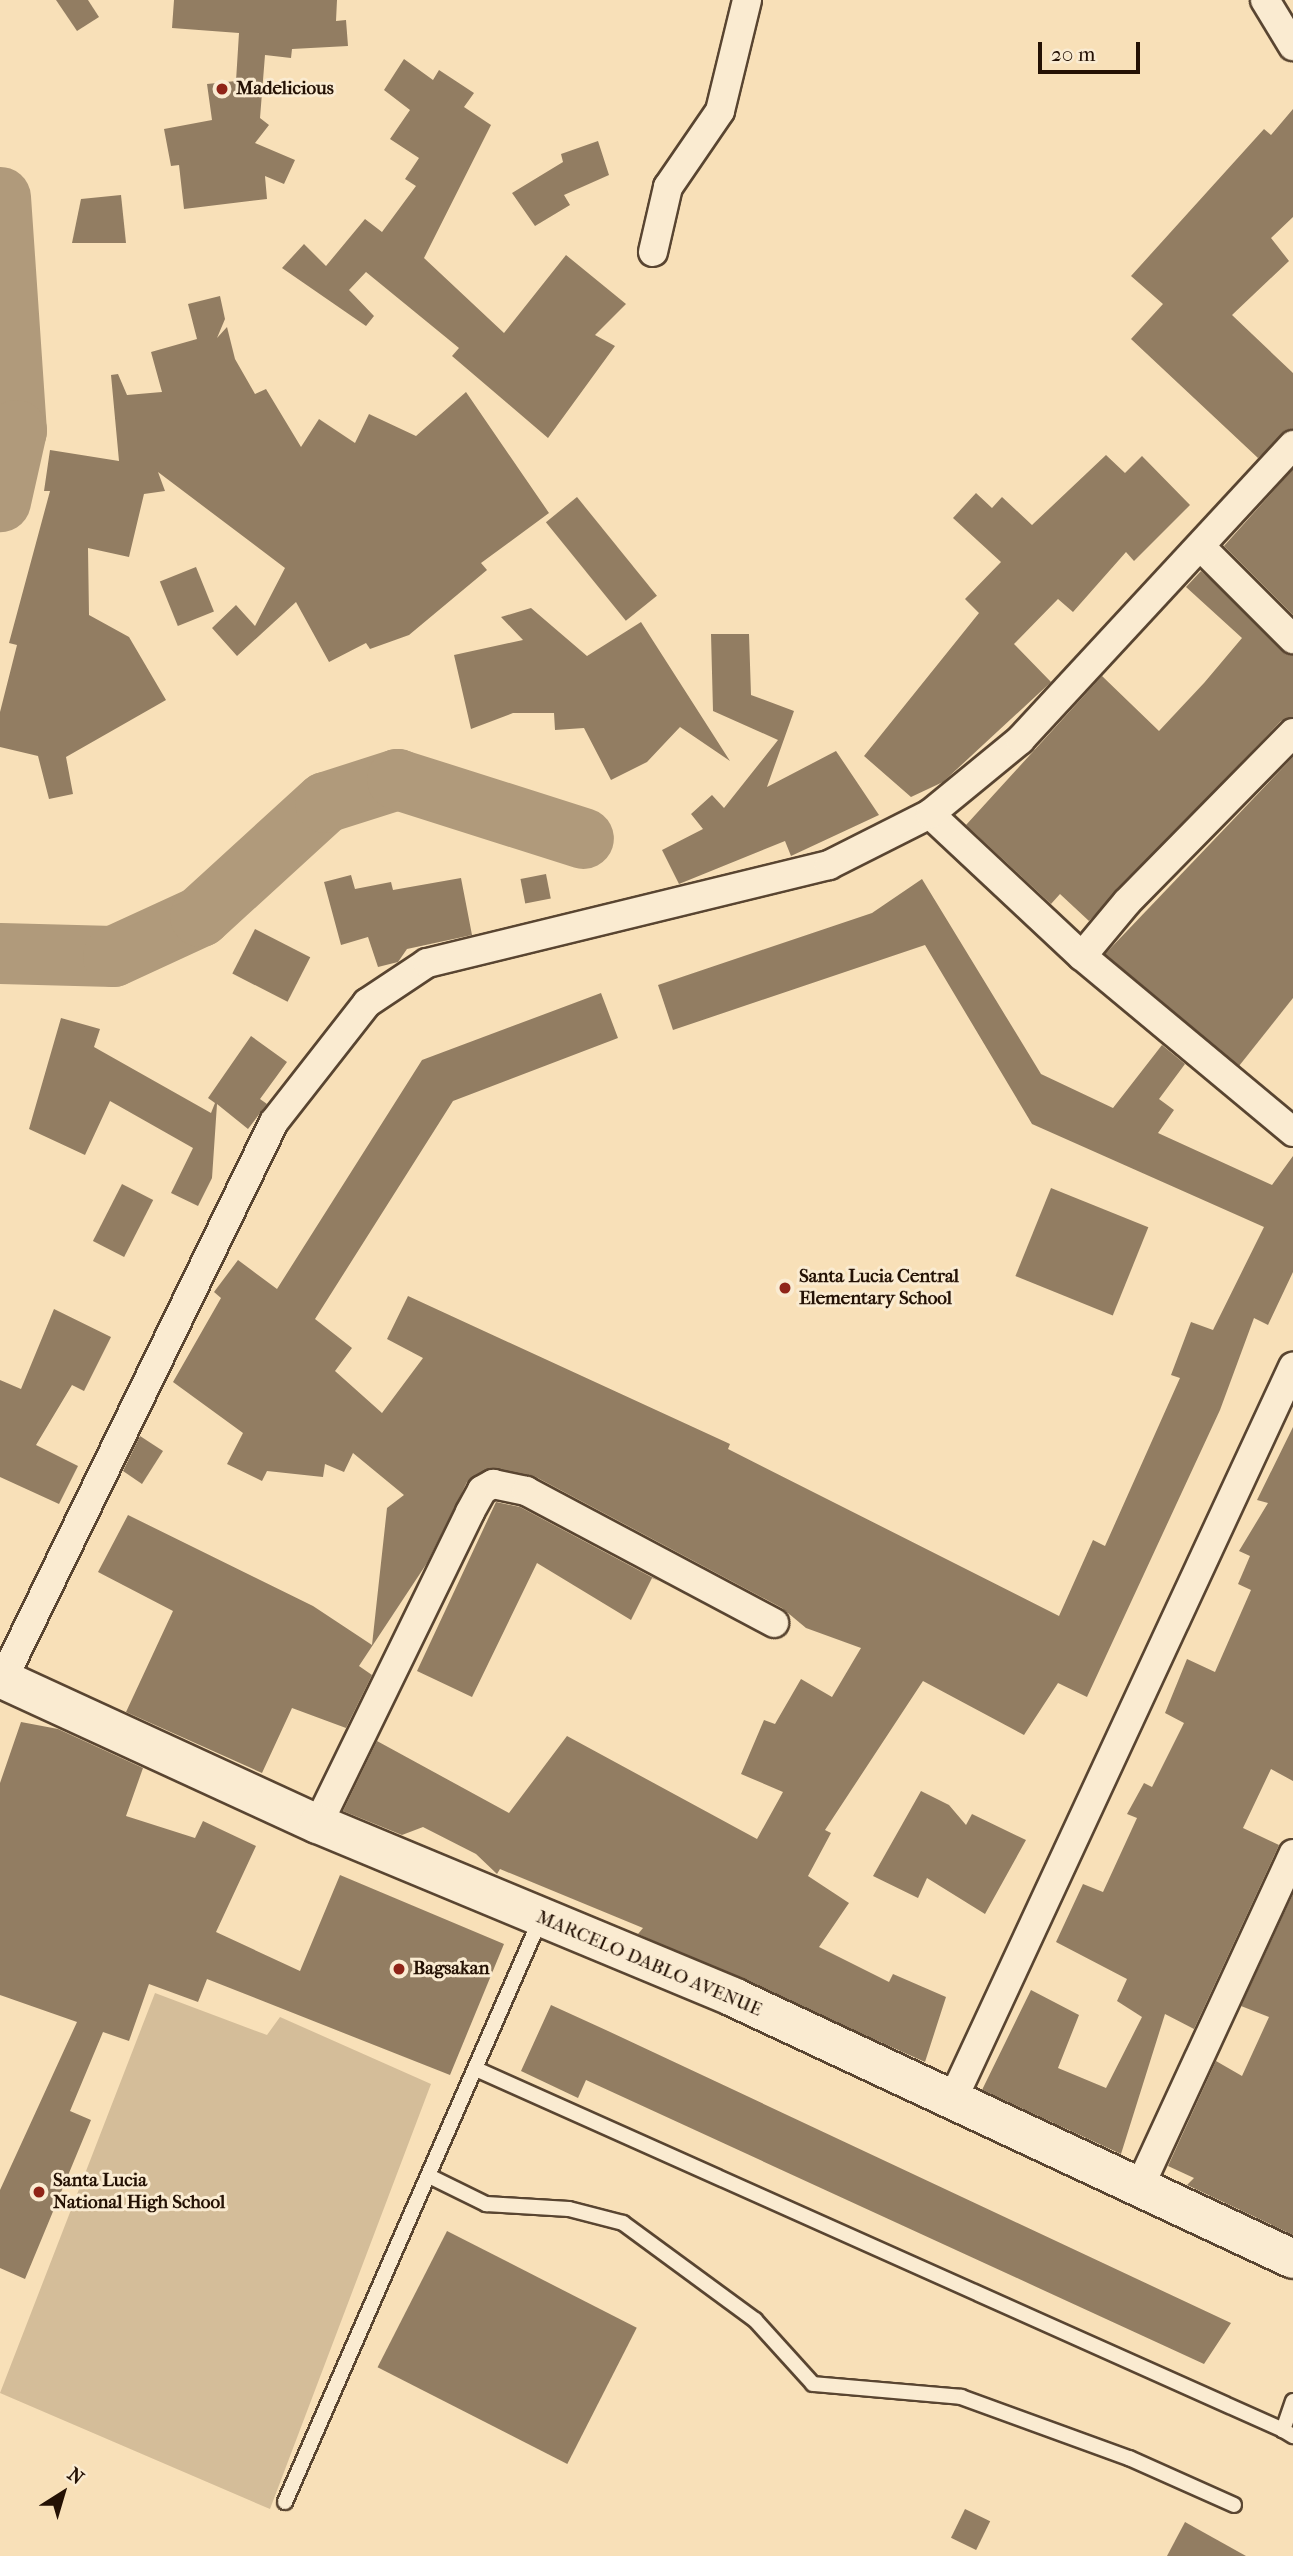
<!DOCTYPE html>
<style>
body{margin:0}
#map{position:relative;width:1293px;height:2556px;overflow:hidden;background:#f8e0b8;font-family:"IM FELL French Canon",serif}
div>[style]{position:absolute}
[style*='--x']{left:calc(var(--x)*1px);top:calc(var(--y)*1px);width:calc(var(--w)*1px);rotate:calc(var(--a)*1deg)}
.green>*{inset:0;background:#d4bd99}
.river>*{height:61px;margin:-30.5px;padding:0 30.5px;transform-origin:30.5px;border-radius:30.5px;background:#b09a7b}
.building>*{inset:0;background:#927d62;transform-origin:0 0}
.roads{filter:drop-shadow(2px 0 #594531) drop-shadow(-2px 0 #594531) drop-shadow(0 2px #594531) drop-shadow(0 -2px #594531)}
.lane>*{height:14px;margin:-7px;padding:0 7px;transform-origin:7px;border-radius:7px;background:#faebd1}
.street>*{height:28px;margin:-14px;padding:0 14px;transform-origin:14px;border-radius:14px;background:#faebd1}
.secondary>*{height:38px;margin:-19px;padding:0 19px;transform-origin:19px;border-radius:19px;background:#faebd1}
.dots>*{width:19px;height:19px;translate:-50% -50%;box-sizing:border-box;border:4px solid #faebd1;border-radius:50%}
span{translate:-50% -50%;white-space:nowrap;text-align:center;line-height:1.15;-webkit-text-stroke:6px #faebd1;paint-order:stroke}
.poi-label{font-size:19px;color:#241104;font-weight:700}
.left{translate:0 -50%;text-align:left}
.street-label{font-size:19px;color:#241104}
.north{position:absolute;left:28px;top:2458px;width:70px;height:70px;-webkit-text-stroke:5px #faebd1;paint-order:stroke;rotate:37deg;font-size:19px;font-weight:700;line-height:28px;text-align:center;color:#241104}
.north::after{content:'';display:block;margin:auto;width:24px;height:32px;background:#241104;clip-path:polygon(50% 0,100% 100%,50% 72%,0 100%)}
.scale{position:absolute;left:1038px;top:42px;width:102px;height:32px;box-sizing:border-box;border:4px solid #241104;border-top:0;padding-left:9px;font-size:21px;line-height:24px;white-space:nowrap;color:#241104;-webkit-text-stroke:5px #faebd1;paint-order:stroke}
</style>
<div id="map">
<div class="green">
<div style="clip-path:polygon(155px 1993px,267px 2035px,280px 2017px,431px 2084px,270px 2509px,0 2393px)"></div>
</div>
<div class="river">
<div style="--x:0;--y:197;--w:234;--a:86.1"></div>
<div style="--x:16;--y:430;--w:73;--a:102.7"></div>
<div style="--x:0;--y:953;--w:113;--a:1.5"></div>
<div style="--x:113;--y:956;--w:96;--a:-24.7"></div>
<div style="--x:200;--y:916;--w:169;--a:-42.4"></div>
<div style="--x:325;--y:802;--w:76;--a:-17.7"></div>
<div style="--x:397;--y:779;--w:195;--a:17.6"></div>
</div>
<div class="building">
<div style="clip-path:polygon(56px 0,88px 0,99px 17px,77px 31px)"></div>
<div style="clip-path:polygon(174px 0,337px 0,336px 21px,346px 20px,348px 46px,292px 49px,291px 58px,265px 55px,260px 118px,269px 125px,255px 143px,295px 160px,284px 184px,265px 176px,267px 199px,184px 209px,179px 165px,171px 166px,164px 129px,212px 120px,207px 84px,236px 81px,239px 33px,172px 28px)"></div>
<div style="clip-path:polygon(404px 59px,433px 80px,439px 70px,474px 93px,464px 107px,491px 125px,424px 258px,504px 333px,566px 255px,626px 304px,595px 335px,615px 346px,548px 438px,452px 356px,459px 348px,366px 272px,349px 290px,374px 316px,366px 326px,282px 268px,304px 244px,326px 266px,365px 219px,382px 232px,416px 186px,405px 179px,419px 158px,390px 139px,410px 110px,384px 90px)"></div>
<div style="clip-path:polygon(1293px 109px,1293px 217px,1271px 238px,1289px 261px,1232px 315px,1293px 373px,1293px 429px,1258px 458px,1131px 339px,1163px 304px,1131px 276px,1264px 129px,1271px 135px)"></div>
<div style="clip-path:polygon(598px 141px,609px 175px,564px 195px,570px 205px,535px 226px,512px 193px,563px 162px,561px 154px)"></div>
<div style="clip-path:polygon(121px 195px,126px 243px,72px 243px,81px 199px)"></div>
<div style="clip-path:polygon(220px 296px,225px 319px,217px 338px,227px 327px,235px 359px,255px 394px,266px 389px,301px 447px,319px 419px,355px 443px,369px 414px,416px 436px,466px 392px,549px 513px,481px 563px,487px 570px,409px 635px,370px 649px,366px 643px,329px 662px,296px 602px,237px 656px,212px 628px,236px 605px,255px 626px,285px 568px,158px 472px,165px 491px,144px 494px,129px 557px,88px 548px,89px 615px,129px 637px,166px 700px,66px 757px,73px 794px,49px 799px,38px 756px,0 747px,0 712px,17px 645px,9px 643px,50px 491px,44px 491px,50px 450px,119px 461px,111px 375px,118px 374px,127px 395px,162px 392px,151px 352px,197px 339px,188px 304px)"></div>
<div style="clip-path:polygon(1106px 455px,1125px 473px,1142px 456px,1190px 505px,1134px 561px,1126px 552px,1073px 612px,1058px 599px,1014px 644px,1051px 682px,943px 782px,911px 797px,864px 756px,979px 613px,965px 599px,1001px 562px,953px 518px,976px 493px,992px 508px,1002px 497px,1032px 525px)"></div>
<div style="clip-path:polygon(1293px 469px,1293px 615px,1224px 546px)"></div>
<div style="left:577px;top:497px;width:127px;height:40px;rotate:51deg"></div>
<div style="left:196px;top:567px;width:48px;height:39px;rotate:68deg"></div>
<div style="clip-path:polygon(1201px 571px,1293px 655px,1293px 717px,1281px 721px,1089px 921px,1060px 894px,1051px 904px,966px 825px,1102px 676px,1159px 731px,1204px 683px,1242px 638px,1186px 587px)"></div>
<div style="clip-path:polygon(531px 608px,587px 656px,641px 622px,730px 761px,680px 727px,647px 762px,611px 780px,584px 728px,555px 730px,554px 713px,513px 713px,471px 729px,454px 655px,523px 640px,501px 617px)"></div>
<div style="clip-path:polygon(711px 634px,749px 634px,751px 695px,794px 711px,767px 787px,836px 751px,879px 815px,791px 856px,785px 841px,679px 884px,662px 850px,703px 829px,691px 814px,712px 795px,724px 808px,778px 740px,713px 711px)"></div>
<div style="clip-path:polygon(1293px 757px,1293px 998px,1239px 1066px,1105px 954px)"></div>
<div style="left:546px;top:874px;width:25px;height:26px;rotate:79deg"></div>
<div style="clip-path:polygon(351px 875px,355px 889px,391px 882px,393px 890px,461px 878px,472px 935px,407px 949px,398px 962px,378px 967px,368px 937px,341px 945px,324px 882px)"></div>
<div style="clip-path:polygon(922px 879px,1041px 1074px,1113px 1108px,1162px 1045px,1185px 1064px,1159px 1099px,1174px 1110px,1158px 1133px,1272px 1185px,1293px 1156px,1293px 1272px,1268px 1325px,1254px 1318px,1220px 1410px,1087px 1697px,1058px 1683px,1024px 1735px,923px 1681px,825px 1830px,831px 1833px,808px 1876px,849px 1903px,819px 1947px,889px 1982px,893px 1974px,946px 1997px,925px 2062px,638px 1934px,643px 1928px,500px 1869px,497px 1874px,476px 1854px,423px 1827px,402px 1835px,343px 1811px,377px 1741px,509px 1813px,567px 1736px,757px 1839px,783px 1792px,741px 1774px,764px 1720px,775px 1724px,801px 1679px,832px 1697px,861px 1648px,806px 1628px,782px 1608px,534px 1476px,486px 1469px,467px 1482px,427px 1563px,359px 1666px,372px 1675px,346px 1728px,292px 1708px,262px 1773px,126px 1712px,173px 1611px,98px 1572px,128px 1515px,313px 1606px,372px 1645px,387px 1508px,404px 1495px,353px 1453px,344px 1472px,325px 1464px,323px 1477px,267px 1471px,262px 1481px,227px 1464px,243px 1433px,173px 1382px,221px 1298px,214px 1292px,238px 1260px,277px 1289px,422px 1060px,601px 993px,618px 1038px,453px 1101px,315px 1319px,352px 1348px,335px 1371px,382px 1413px,423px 1358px,387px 1339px,408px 1296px,730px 1444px,728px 1449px,1059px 1616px,1093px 1540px,1105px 1546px,1180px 1378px,1171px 1375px,1191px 1322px,1213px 1330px,1264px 1227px,1032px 1124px,925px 945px,673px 1030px,658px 985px,872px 913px)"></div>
<div style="left:255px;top:929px;width:62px;height:50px;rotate:27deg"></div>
<div style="clip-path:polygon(61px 1018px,100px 1029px,94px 1047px,211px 1113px,215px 1103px,208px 1098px,251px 1036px,287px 1062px,260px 1099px,267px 1104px,248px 1129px,217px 1104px,212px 1178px,198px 1206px,171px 1193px,193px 1148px,110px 1101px,85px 1155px,29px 1129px)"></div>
<div style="left:122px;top:1184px;width:35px;height:64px;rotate:27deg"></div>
<div style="left:1051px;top:1188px;width:105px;height:95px;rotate:22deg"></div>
<div style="clip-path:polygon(54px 1309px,111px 1337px,84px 1391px,72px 1385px,36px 1445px,78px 1466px,59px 1504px,0 1477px,0 1380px,21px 1389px)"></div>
<div style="clip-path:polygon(1293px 1427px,1293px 1781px,1271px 1769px,1243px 1828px,1279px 1845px,1194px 2029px,1165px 2014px,1121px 2154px,982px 2090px,1031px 1990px,1079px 2015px,1058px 2068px,1106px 2088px,1142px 2017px,1117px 2001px,1127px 1979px,1056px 1942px,1083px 1884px,1103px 1892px,1137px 1818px,1127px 1814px,1144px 1783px,1152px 1787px,1184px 1723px,1165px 1713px,1187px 1659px,1215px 1672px,1251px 1590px,1238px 1584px,1250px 1556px,1239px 1551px,1268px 1503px,1257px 1500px)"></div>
<div style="clip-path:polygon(140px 1436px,163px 1451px,142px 1484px,123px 1471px)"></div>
<div style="clip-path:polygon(496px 1502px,520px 1507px,659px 1581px,652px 1578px,631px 1620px,537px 1563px,472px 1697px,417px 1671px)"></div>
<div style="clip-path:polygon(21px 1722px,58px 1729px,143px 1768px,126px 1816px,195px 1838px,203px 1821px,256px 1846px,216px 1932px,300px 1971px,340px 1875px,504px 1944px,450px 2075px,207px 1979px,198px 2002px,149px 1984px,129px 2041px,103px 2032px,70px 2111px,91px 2120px,25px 2279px,0 2268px,0 2190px,77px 2022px,0 1995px,0 1783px)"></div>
<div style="clip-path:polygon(921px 1791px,949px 1805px,966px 1825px,972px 1814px,1026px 1840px,985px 1914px,927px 1878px,918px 1898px,873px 1876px)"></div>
<div style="clip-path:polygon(1293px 1894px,1293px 2235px,1187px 2185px,1194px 2178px,1168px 2166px,1216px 2061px,1242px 2076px,1269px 2017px,1241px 2006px)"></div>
<div style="clip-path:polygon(551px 2005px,608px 2031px,1231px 2323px,1204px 2364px,586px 2080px,578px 2098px,521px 2071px)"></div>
<div style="left:447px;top:2231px;width:213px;height:153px;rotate:27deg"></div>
<div style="left:965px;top:2509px;width:28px;height:32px;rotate:26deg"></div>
<div style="clip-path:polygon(1185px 2522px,1246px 2556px,1167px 2556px)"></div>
</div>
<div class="roads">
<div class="lane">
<div style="--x:476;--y:2069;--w:884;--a:24.1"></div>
<div style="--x:429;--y:2176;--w:64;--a:26.2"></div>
<div style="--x:486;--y:2204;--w:83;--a:3.4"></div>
<div style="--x:569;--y:2209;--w:56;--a:14.5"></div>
<div style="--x:623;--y:2223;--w:164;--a:36.3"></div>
<div style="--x:755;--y:2320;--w:86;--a:47.8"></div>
<div style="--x:813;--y:2384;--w:149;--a:5"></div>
<div style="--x:961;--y:2397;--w:179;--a:20"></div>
<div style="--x:1129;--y:2458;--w:115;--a:24.1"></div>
<div style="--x:1293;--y:2401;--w:31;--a:109"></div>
<div style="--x:1283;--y:2430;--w:12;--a:31"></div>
<div style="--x:285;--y:2502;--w:635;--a:-66.34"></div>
</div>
<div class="street">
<div style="--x:1265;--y:0;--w:54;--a:58.7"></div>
<div style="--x:653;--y:252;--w:67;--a:-77"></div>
<div style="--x:668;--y:187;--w:92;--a:-55.6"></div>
<div style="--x:720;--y:111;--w:114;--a:-76.3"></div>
<div style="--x:1202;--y:548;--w:129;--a:45"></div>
<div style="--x:930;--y:814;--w:208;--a:43.1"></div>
<div style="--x:1082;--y:956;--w:275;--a:39.8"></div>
<div style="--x:1082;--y:956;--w:70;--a:-50.2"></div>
<div style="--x:1127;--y:902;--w:237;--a:-45.5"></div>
<div style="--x:3;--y:1679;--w:619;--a:-64.06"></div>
<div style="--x:274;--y:1122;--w:151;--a:-52"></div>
<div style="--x:367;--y:1003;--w:72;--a:-33.7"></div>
<div style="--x:427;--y:963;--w:414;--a:-13.7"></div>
<div style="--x:829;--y:865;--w:113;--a:-26.8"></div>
<div style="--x:930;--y:814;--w:117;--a:-39.4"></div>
<div style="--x:1020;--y:740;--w:402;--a:-47.2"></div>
<div style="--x:318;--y:1824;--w:347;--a:-64"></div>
<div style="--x:470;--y:1512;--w:25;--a:-61"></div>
<div style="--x:482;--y:1490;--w:13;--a:-29"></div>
<div style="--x:493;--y:1484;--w:34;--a:12"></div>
<div style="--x:526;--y:1491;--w:281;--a:28"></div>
<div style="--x:951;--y:2103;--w:812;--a:-65.08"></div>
<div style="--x:1139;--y:2188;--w:368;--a:-65.2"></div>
</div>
<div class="secondary">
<div style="--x:0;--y:1678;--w:350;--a:24.7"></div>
<div style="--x:318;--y:1824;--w:450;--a:22.6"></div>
<div style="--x:733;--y:1997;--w:618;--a:25.07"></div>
</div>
</div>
<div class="dots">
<div style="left:222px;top:89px;background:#8f2418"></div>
<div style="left:785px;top:1288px;background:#8f2418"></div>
<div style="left:399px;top:1969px;background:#8f2418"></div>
<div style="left:39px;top:2192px;background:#8f2418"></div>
</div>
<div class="poi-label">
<span class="left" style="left:236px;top:89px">Madelicious</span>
<span class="left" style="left:799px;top:1288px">Santa Lucia Central<br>Elementary School</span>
<span class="left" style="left:413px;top:1969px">Bagsakan</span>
<span class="left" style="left:53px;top:2192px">Santa Lucia<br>National High School</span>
</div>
<div class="street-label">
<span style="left:649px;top:1964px;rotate:23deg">MARCELO DABLO AVENUE</span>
</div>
<div class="north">N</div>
<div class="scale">20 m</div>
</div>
